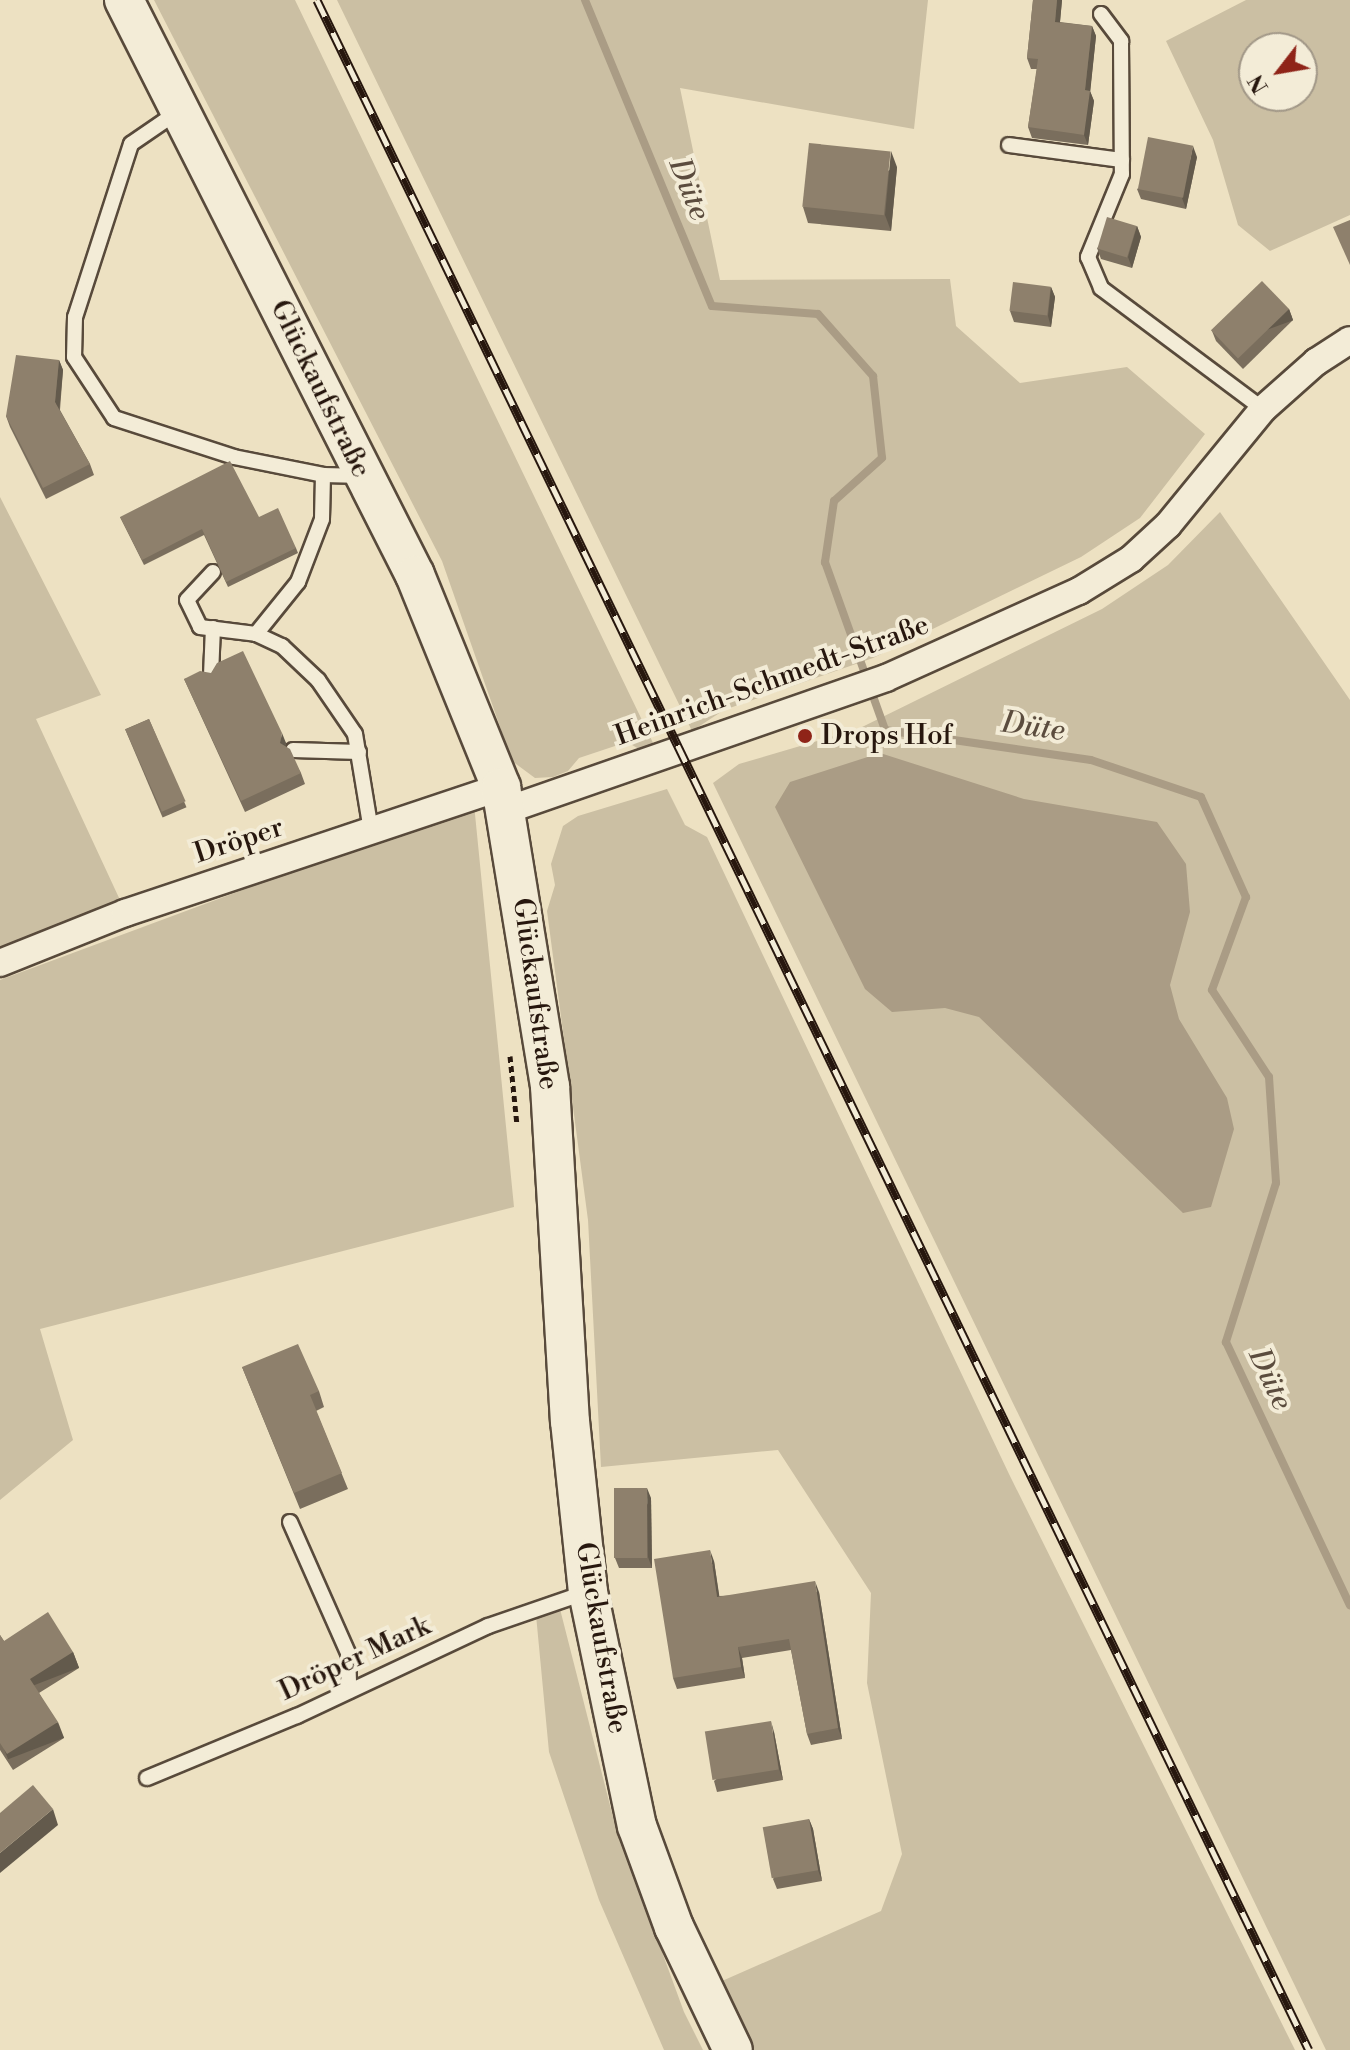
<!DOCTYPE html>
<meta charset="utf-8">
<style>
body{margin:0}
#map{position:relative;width:1350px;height:2050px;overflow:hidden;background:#ede1c2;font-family:"Libre Bodoni",serif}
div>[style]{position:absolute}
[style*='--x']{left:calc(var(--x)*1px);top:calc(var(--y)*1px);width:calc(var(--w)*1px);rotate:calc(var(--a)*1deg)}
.green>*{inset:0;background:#cbbfa3}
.water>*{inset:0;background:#aa9c85}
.stream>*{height:8px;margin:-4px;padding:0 4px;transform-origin:4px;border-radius:4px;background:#aa9c85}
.path>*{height:5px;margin-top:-2.5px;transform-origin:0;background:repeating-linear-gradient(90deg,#27170e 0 6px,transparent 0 10px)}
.roads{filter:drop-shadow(2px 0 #584a3b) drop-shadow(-2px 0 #584a3b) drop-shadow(0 2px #584a3b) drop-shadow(0 -2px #584a3b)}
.service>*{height:14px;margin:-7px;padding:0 7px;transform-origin:7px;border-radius:7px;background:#f3ecd7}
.minor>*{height:26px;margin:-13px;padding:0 13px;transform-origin:13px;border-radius:13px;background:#f3ecd7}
.secondary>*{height:38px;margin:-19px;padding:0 19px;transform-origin:19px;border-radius:19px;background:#f3ecd7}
.rail>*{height:9px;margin-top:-4.5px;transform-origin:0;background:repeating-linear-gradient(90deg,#f3ecd7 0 18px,#27170e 0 36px);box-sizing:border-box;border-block:2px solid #27170e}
.wall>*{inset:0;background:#7a6e5d;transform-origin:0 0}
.shaded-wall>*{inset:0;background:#635a4c;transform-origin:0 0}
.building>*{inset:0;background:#8e806c;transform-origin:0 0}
.dots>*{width:22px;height:22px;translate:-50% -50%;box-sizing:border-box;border:4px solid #f3ecd7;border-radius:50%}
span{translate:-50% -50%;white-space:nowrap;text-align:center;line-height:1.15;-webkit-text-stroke:8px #f3ecd7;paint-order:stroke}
.street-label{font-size:28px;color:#27170e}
.poi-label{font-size:28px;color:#27170e}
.left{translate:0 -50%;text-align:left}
.water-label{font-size:30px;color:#5b4c3e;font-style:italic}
.north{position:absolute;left:1238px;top:32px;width:80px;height:80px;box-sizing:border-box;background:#f3ecd7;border:2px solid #a19787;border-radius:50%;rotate:239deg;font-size:22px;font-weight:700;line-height:32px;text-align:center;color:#27170e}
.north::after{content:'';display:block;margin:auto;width:28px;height:36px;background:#8f2418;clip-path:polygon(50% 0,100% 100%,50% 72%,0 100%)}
</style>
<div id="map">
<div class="green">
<div style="clip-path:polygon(154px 0,295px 0,654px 745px,639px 749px,627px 742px,579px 758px,568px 771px,553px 777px,535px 778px,512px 761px,442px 561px)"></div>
<div style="clip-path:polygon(337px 0,928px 0,914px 129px,680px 88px,720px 280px,950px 279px,956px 326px,1020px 383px,1127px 367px,1205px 434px,1140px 518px,1081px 557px,873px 658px,724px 710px,692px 731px)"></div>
<div style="clip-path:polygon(evenodd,1246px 0,1350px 0,1350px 215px,1270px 251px,1238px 225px,1213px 140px,1166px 41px,1246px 0,1254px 48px,1302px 48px,1302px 96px,1254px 96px,1254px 48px)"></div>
<div style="clip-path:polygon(0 497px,101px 695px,36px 719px,120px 900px,0 947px)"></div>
<div style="clip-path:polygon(1220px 512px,1350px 700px,1350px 2050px,1326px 2050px,713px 783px,739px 764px,858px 729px,1102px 609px,1168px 565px)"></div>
<div style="clip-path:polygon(667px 789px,685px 825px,707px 837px,1009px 1474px,1295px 2050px,754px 2050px,722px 1981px,881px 1911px,902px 1854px,867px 1683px,871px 1593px,778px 1450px,601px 1467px,588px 1220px,547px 911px,555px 885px,551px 864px,563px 826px,578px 816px)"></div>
<div style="clip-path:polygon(474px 804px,514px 1207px,40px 1329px,73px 1440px,0 1500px,0 980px)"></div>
<div style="clip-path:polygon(560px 1609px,614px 1821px,684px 2012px,703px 2050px,664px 2050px,599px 1900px,549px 1752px,536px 1615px)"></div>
</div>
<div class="water">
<div style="clip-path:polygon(880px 753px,1024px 799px,1157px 822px,1186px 864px,1190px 912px,1170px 985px,1179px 1019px,1227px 1098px,1234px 1129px,1211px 1207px,1183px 1213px,979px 1017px,945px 1008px,892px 1012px,865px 989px,775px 807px,790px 782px)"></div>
</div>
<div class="stream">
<div style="--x:585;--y:0;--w:331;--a:67.5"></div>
<div style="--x:712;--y:306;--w:106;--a:4.3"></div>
<div style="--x:818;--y:314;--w:83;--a:48.4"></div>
<div style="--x:873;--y:376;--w:82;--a:83.7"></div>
<div style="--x:882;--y:458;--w:64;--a:138.1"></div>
<div style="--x:834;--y:501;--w:62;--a:98.4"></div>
<div style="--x:825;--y:562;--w:178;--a:70.3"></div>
<div style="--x:885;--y:730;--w:208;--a:8.3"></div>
<div style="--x:1091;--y:760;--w:116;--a:18.6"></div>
<div style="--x:1201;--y:797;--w:110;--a:65.8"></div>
<div style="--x:1246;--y:897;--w:99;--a:110.1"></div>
<div style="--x:1212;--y:990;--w:104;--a:56.8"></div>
<div style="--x:1269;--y:1077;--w:106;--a:86.2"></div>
<div style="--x:1276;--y:1183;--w:167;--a:107.5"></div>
<div style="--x:1226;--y:1342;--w:291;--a:64.8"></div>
</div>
<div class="path">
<div style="--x:510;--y:1056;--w:69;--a:84.2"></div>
</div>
<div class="roads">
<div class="service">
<div style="--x:1101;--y:14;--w:34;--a:53"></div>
<div style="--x:1121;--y:41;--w:133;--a:89.6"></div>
<div style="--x:1122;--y:174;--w:90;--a:112.3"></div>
<div style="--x:1088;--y:257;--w:34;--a:67"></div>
<div style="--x:1101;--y:288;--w:202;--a:36.8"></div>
<div style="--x:179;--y:111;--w:58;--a:145.5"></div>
<div style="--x:131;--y:144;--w:182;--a:107.9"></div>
<div style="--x:75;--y:317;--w:40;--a:91.4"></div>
<div style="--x:74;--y:357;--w:73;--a:56.7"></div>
<div style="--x:114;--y:418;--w:126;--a:18"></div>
<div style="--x:234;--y:457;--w:91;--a:11.4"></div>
<div style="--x:323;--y:475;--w:41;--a:1.4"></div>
<div style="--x:1009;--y:145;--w:114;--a:7.6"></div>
<div style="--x:213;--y:572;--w:38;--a:133"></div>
<div style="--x:187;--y:600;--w:30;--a:64"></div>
<div style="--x:200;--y:627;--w:56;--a:7.1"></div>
<div style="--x:256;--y:634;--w:29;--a:25"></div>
<div style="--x:282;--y:646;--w:50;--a:43.4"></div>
<div style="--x:318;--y:680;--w:65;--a:55.6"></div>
<div style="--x:355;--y:734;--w:98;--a:80.6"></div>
<div style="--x:256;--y:634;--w:67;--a:-51.1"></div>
<div style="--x:298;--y:582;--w:67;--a:-69.1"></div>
<div style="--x:322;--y:519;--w:44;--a:-88.7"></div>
<div style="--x:211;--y:675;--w:47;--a:-87.6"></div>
<div style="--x:293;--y:750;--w:66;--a:1.7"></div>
<div style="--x:290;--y:1522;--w:143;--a:66.1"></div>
<div style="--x:348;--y:1653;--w:38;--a:88"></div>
<div style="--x:147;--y:1778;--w:162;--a:-22.5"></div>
<div style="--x:297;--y:1716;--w:211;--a:-25.2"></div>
<div style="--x:488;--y:1626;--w:105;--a:-19"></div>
</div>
<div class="minor">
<div style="--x:507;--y:810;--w:401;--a:-19.2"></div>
<div style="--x:886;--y:678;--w:212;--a:-24.3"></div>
<div style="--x:1079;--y:591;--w:61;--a:-31.6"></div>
<div style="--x:1131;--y:559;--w:50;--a:-42.6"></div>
<div style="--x:1168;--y:525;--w:150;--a:-50.7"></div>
<div style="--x:1263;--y:409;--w:71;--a:-41.6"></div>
<div style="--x:1316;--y:362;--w:40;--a:-32.9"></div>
<div style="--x:0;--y:963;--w:135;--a:-21.8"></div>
<div style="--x:125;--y:913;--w:397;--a:-18.5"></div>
</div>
<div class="secondary">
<div style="--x:124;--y:0;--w:644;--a:63.16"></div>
<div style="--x:415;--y:575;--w:229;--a:67.9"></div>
<div style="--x:501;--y:787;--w:303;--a:80.7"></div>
<div style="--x:550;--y:1086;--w:336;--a:86.6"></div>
<div style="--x:570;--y:1421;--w:172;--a:84"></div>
<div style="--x:588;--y:1592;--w:239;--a:78.2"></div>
<div style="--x:637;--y:1826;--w:108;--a:69.9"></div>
<div style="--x:674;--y:1927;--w:136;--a:64.4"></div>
</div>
</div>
<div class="rail">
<div style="--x:317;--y:0;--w:2277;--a:64.18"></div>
</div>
<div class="wall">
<div style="clip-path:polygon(1033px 0,1062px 0,1060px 22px,1092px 26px,1096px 36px,1090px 91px,1094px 101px,1088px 145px,1032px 138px,1028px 127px,1037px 69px,1031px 69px,1027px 58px)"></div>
<div style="clip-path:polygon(1197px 157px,1186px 209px,1141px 199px,1137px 189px)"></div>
<div style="clip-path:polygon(897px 167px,891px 231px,808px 223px,803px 207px)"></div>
<div style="clip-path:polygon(1137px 226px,1141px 237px,1132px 268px,1101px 259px,1097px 248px)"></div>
<div style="clip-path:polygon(1051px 287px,1055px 297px,1051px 327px,1014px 322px,1010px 311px)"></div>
<div style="clip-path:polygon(1289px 309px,1293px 320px,1243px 369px,1216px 341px,1212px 331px)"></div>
<div style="clip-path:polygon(59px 360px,63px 370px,60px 410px,90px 464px,94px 475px,46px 499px,10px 427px,6px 416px)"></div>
<div style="clip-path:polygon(120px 517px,259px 517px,296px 548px,298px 553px,228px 587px,204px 535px,144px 565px)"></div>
<div style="clip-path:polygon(211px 673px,286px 743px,285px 747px,301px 773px,305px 784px,245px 812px,184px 679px)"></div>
<div style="left:149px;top:719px;width:96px;height:26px;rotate:67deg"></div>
<div style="clip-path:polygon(242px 1367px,319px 1391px,324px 1407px,316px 1411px,348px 1489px,300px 1509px)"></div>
<div style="clip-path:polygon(651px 1498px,652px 1568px,619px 1568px,615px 1558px)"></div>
<div style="clip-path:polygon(714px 1561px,719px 1596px,819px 1592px,842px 1739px,811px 1745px,807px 1734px,791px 1650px,742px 1658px,745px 1678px,677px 1689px,673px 1678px)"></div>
<div style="clip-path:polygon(0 1635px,4px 1641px,73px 1652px,79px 1668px,39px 1693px,64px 1738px,13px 1770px,0 1750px)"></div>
<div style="clip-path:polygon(774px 1732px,783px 1780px,717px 1792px,714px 1781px)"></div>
<div style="clip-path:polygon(809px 1819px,813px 1829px,822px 1881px,777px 1889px,773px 1879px)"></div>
</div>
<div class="shaded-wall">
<div style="clip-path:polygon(1057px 0,1062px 0,1059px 32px,1055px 22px)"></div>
<div style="clip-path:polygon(1092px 26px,1096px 36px,1090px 94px,1090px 91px,1094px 101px,1088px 145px,1084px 135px,1085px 90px)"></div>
<div style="clip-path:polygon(1193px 146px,1197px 157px,1186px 209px,1182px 198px)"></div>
<div style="clip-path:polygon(891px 151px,897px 167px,891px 231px,885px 215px)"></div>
<div style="clip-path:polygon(1137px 226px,1141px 237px,1132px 268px,1128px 257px)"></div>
<div style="clip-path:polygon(1051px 287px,1055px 297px,1051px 327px,1048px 316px)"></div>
<div style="left:1289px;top:309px;width:12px;height:70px;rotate:70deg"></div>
<div style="clip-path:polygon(59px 360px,63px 370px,59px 413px,55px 402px)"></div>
<div style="clip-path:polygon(282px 733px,286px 743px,284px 754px,280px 743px)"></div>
<div style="clip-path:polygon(647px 1488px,651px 1498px,652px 1568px,648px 1557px)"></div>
<div style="clip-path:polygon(710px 1550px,714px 1561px,721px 1607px,717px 1597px)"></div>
<div style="clip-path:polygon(815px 1581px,819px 1592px,842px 1739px,838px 1728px)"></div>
<div style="clip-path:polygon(738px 1647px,742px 1658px,745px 1678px,741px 1667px)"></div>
<div style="left:73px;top:1652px;width:17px;height:51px;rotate:69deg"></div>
<div style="clip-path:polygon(771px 1721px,774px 1732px,783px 1780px,779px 1769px)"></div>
<div style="left:58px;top:1722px;width:17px;height:60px;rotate:69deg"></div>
<div style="clip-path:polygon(53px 1809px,58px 1825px,0 1873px,0 1853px)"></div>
<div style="clip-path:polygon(809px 1819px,813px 1829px,822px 1881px,818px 1870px)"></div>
</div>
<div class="building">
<div style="clip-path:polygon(1033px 0,1057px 0,1055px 22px,1092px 26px,1085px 90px,1090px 91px,1084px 135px,1028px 127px,1038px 59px,1027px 58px)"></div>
<div style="left:1148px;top:137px;width:46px;height:53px;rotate:11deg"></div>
<div style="left:809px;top:143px;width:82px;height:64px;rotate:6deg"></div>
<div style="left:1107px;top:217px;width:31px;height:33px;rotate:17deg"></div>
<div style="clip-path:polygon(1350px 220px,1350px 265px,1333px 227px)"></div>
<div style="left:1262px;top:281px;width:39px;height:71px;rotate:46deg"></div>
<div style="left:1013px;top:282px;width:38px;height:29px;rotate:7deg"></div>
<div style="clip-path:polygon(16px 355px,59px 360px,55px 402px,90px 464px,43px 488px,6px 416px)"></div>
<div style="clip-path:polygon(230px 461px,259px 517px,278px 508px,296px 548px,226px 582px,202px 529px,142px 560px,120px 517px)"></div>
<div style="clip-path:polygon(243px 651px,282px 733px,280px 743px,290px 749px,301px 773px,241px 801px,184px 679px,200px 671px,211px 673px,217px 663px)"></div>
<div style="left:149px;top:719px;width:90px;height:26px;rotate:66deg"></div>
<div style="clip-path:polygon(298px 1344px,319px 1391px,310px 1395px,342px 1473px,294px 1493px,242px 1367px)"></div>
<div style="left:614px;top:1488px;width:33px;height:70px"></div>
<div style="clip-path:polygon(710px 1550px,717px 1597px,815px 1581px,838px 1728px,807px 1734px,789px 1639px,738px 1647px,741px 1667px,673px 1678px,654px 1559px)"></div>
<div style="clip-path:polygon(48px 1612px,73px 1652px,30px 1679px,58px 1722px,7px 1754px,0 1743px,0 1635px,4px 1641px)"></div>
<div style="left:771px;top:1721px;width:49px;height:67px;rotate:81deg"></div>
<div style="clip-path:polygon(33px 1785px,53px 1809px,0 1853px,0 1813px)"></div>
<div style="left:809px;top:1819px;width:52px;height:47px;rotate:80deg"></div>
</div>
<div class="dots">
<div style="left:805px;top:736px;background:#8f2418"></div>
</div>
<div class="street-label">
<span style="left:320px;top:389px;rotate:64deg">Glückaufstraße</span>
<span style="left:772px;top:681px;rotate:-20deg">Heinrich-Schmedt-Straße</span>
<span style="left:239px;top:841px;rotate:-18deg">Dröper</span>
<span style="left:535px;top:994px;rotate:82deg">Glückaufstraße</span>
<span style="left:601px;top:1638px;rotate:80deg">Glückaufstraße</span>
<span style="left:355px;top:1659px;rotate:-25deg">Dröper Mark</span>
</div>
<div class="poi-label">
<span class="left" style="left:821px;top:736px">Drops Hof</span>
</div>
<div class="water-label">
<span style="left:689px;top:189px;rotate:68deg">Düte</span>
<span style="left:1033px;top:727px;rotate:8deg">Düte</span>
<span style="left:1270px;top:1379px;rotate:65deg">Düte</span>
</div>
<div class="north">N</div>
</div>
